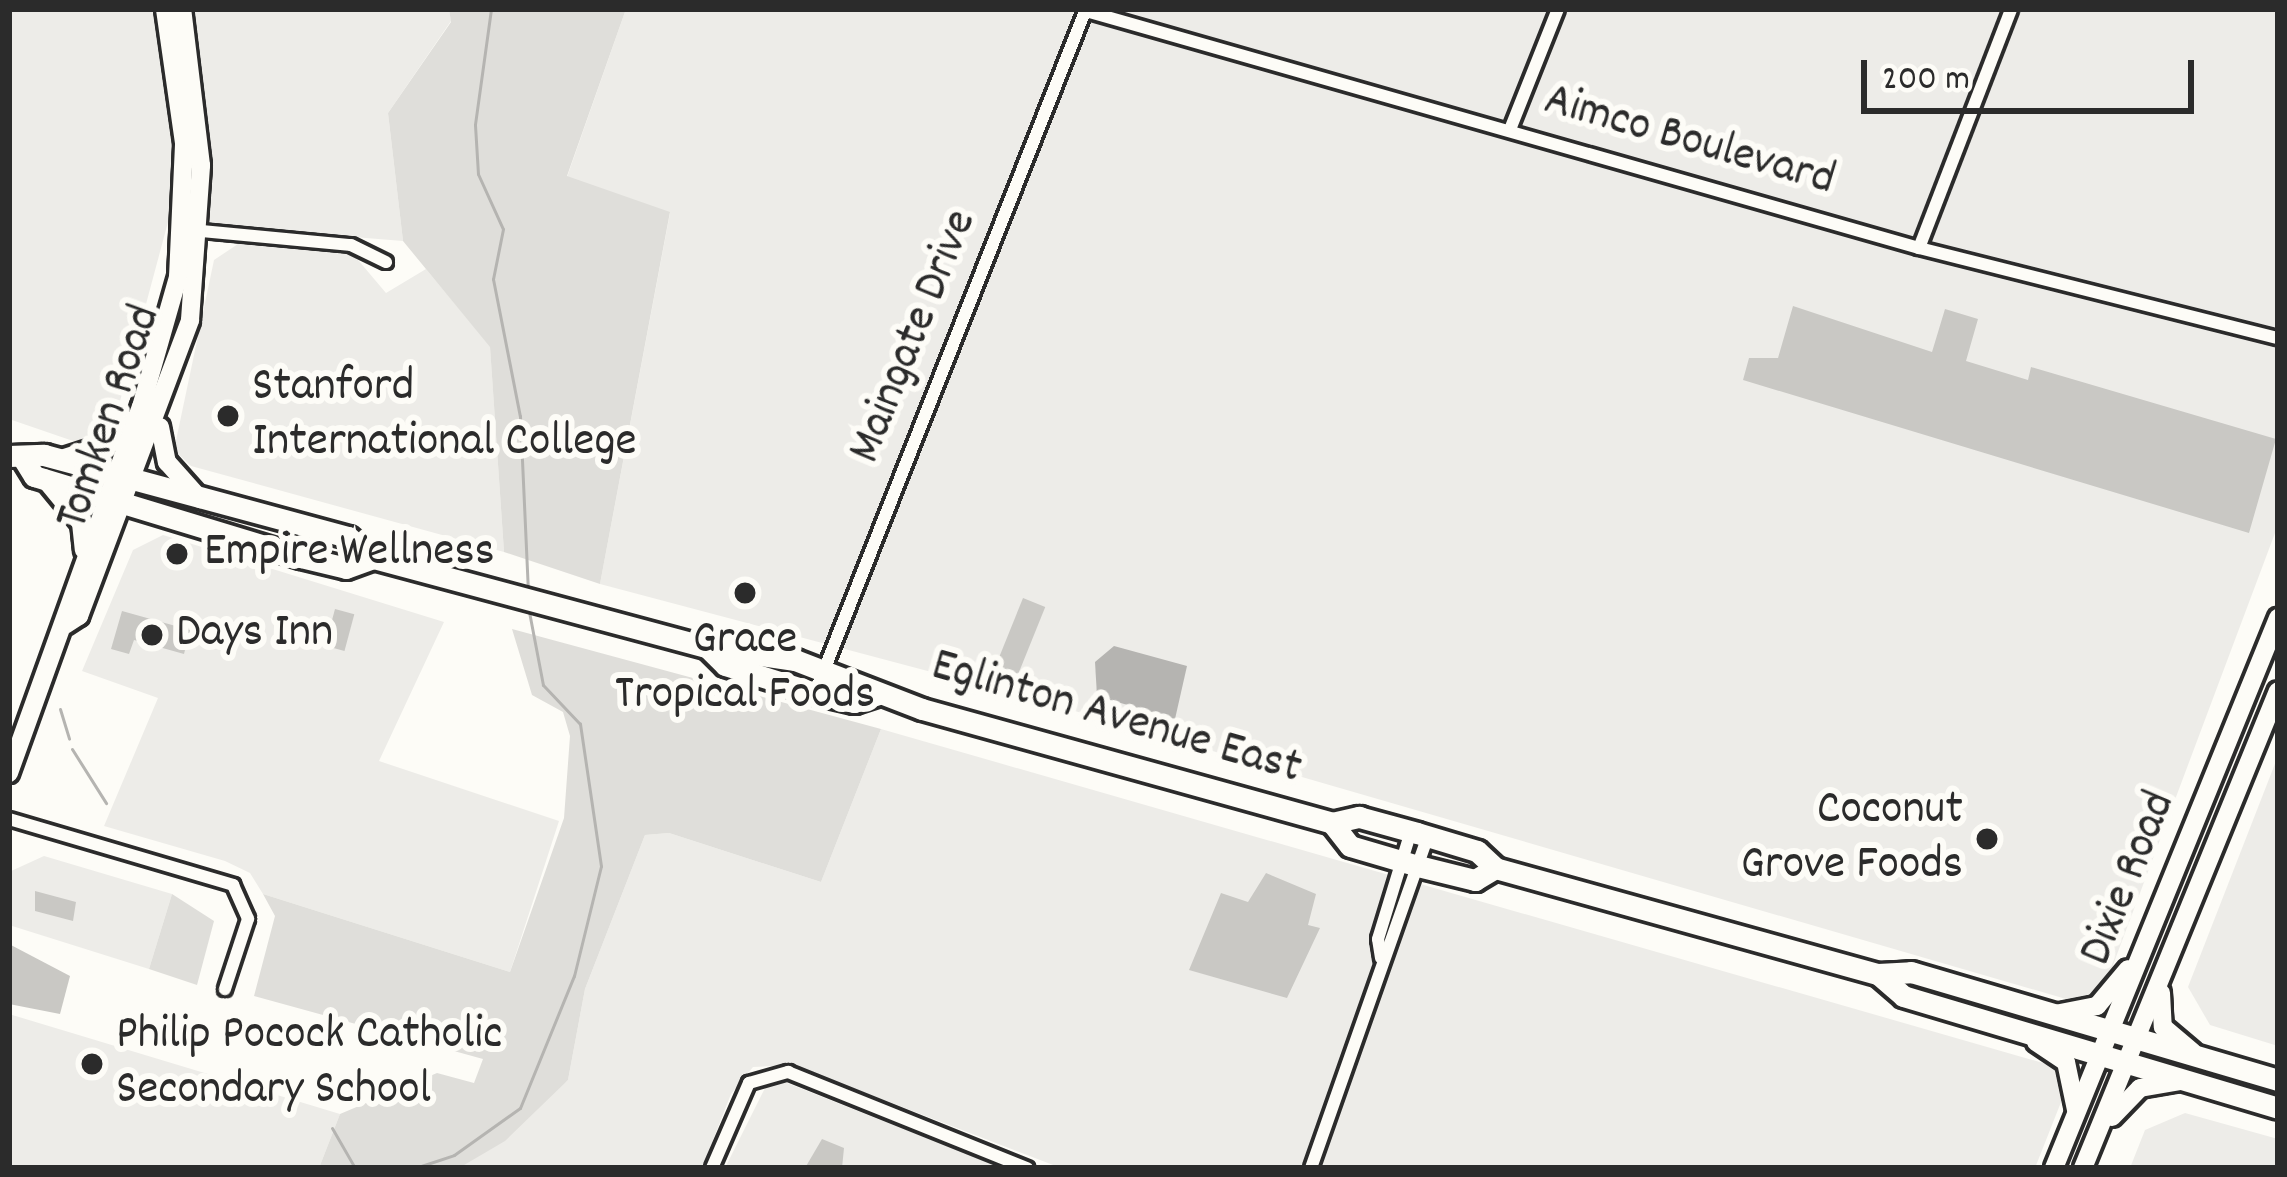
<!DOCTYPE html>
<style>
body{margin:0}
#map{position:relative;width:2287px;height:1177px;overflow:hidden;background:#fdfcf7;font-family:Dekko,sans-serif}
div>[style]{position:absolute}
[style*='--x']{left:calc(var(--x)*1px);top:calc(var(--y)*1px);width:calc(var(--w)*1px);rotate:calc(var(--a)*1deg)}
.built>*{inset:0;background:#edece8}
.green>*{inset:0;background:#dfdeda}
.water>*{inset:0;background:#b5b4b1}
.stream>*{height:3px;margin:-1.5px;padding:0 1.5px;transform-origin:1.5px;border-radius:1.5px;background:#b5b4b1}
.building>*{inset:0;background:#c9c8c4;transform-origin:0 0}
.roads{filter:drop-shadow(3px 0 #2b2b2b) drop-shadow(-3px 0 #2b2b2b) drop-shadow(0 3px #2b2b2b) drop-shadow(0 -3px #2b2b2b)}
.street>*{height:12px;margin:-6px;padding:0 6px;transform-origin:6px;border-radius:6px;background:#fdfcf7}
.secondary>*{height:18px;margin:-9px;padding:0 9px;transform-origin:9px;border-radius:9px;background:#fdfcf7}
.primary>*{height:21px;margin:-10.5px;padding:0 10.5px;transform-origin:10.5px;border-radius:10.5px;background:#fdfcf7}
.dots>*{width:33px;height:33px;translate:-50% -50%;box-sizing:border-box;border:6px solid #fdfcf7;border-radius:50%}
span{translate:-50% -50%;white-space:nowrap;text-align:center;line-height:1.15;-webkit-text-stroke:12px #fdfcf7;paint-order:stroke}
.street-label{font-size:48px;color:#2b2b2b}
.poi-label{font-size:48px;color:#2b2b2b}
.left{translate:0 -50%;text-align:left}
.right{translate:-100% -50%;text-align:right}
.frame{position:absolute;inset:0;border:12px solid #2b2b2b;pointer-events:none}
.scale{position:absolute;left:1861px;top:60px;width:333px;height:54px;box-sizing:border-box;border:6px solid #2b2b2b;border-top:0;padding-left:15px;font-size:36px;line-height:42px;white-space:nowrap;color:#2b2b2b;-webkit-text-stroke:9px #fdfcf7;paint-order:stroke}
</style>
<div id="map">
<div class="built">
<div style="clip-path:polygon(9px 9px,449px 9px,451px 21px,388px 113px,403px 241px,168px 222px,112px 431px,76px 442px,9px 419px)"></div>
<div style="clip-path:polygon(626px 9px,2278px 9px,2278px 525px,2107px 981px,2097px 994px,2066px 999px,1037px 700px,600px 584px,670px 213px,567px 177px)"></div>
<div style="clip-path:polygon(244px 240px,353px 254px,386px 293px,426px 269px,490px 346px,504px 552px,191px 466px,174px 450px,214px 260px)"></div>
<div style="clip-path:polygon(163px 535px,444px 622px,379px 761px,559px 821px,510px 972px,263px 894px,250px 873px,225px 861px,104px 826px,158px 698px,82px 671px,133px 550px)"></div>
<div style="clip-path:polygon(881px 729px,2057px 1067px,2065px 1092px,2035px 1168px,1061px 1168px,793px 1065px,753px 1067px,731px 1094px,702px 1168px,459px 1168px,568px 1080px,585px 989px,645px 835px,669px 833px,821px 882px)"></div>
<div style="clip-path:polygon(2278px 756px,2278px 1046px,2210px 1025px,2188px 987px)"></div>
<div style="clip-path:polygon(44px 856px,172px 894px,149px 969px,9px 925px,9px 872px)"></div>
<div style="clip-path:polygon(9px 1014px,340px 1114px,319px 1168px,9px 1168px)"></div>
<div style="clip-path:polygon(769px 1080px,787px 1083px,1002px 1168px,725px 1168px)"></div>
<div style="clip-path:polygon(2185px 1113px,2278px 1139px,2278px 1168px,2130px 1168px,2145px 1130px)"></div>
</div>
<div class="green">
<div style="clip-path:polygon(449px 9px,626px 9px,567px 176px,670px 212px,600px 584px,504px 552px,490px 347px,403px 241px,388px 113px,451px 22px)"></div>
<div style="clip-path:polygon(512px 629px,881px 729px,821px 882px,669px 833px,645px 835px,585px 989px,568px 1080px,505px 1141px,459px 1168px,319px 1168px,340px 1114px,437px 1073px,474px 1083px,483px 1059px,254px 996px,275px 916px,263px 894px,510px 972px,564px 818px,570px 736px,563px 712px,532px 695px)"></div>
<div style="clip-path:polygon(172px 894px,214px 921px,197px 985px,149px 969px)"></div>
</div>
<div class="water">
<div style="clip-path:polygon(1114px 646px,1187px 666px,1175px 719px,1097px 696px,1095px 662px)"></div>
</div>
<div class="stream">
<div style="--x:491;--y:9;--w:117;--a:97.9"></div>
<div style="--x:475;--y:125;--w:49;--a:86.5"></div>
<div style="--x:478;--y:174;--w:60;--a:65.6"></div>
<div style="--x:503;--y:229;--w:51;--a:101.3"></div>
<div style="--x:493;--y:279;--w:140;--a:78.9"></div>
<div style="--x:520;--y:416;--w:175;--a:87.4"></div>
<div style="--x:60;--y:709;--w:31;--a:73"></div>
<div style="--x:72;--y:749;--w:64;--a:57.8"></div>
<div style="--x:332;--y:1128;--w:46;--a:60.1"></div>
<div style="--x:415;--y:1168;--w:41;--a:-18.4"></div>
<div style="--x:454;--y:1155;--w:81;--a:-35.5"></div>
<div style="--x:520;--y:1108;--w:143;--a:-67.8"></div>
<div style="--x:574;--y:976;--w:113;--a:-76.2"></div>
<div style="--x:601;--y:866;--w:144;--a:-98.4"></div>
<div style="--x:580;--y:724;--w:54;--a:-133.5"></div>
<div style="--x:543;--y:685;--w:80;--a:-100.8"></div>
</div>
<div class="building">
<div style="clip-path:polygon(1793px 306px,1932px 352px,1945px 309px,1978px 319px,1966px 361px,2028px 380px,2031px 367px,2276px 439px,2249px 533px,1743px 380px,1749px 358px,1778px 358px)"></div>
<div style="left:1023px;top:598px;width:24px;height:84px;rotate:22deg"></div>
<div style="left:335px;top:609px;width:20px;height:38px;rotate:15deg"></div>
<div style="clip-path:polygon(122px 611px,190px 630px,184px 654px,134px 640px,129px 654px,111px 649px)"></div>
<div style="clip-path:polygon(1266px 873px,1316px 894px,1308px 925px,1320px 928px,1287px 998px,1189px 970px,1221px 893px,1248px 902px)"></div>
<div style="clip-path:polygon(35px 891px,76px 902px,73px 921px,35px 911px)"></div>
<div style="clip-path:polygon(9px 944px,70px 976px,60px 1014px,9px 1004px)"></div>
<div style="clip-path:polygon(822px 1139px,844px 1148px,842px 1168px,805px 1168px)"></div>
</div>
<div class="roads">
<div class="street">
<div style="--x:1086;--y:11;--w:866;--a:15.88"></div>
<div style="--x:1919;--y:248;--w:370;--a:14.1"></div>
<div style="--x:1511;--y:127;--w:127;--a:-68.3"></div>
<div style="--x:191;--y:230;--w:161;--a:5.4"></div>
<div style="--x:351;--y:245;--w:39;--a:26"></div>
<div style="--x:1919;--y:248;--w:256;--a:-68.9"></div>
<div style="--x:815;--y:693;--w:736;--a:-68.39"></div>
<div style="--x:9;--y:819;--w:234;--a:16.4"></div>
<div style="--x:233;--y:885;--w:37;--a:66"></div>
<div style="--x:248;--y:919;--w:74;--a:108.2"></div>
<div style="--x:1381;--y:958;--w:19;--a:-99"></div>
<div style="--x:1378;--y:939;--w:113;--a:-73"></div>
<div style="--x:712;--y:1168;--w:93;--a:-66.5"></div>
<div style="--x:749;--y:1083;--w:41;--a:-15.8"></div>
<div style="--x:788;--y:1072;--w:258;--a:21.9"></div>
<div style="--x:1311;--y:1168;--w:352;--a:-70.6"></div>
</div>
<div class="secondary">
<div style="--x:160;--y:427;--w:36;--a:79"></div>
<div style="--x:167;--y:462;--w:50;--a:48.3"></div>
<div style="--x:61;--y:459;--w:52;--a:-17.7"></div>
<div style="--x:111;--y:443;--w:30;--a:-49"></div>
<div style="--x:44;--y:478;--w:58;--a:50.6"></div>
<div style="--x:81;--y:523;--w:27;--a:84"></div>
<div style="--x:65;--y:625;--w:17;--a:-33"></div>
<div style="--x:79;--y:616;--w:316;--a:-69.4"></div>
<div style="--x:190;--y:320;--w:155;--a:-85.9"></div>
<div style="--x:201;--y:165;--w:157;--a:-96.9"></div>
<div style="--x:9;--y:773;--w:389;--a:-70.2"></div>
<div style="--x:141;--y:407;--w:135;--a:-74.1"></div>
<div style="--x:178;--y:277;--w:134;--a:-87.4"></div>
<div style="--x:184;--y:143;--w:135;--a:-98.1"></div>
<div style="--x:2161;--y:993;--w:34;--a:87"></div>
<div style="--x:2163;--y:1027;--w:39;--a:40"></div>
<div style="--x:2055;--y:1014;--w:43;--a:-10.8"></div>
<div style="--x:2097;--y:1006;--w:48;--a:-50"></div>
<div style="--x:2036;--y:1042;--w:36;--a:34"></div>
<div style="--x:2066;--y:1062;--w:49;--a:78.2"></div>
<div style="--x:2112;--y:1117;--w:40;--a:-46"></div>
<div style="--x:2140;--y:1088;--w:40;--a:-10"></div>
<div style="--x:2054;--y:1168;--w:594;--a:-67.84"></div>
<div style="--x:2083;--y:1168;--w:515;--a:-67.77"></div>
</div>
<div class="primary">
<div style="--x:9;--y:456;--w:35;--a:-2"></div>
<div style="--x:44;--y:455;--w:315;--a:15.1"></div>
<div style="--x:348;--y:537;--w:33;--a:39"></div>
<div style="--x:374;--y:558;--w:345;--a:15"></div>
<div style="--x:707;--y:647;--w:89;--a:8.4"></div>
<div style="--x:795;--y:660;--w:136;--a:21.1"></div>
<div style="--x:922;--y:709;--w:426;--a:15.5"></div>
<div style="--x:1332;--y:823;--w:28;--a:-13"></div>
<div style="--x:1359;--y:817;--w:60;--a:15.4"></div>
<div style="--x:1417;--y:833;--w:63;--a:16.7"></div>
<div style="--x:1477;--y:851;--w:25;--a:43"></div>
<div style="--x:1495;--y:868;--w:397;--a:15.5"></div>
<div style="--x:1878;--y:974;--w:33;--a:-3"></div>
<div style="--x:1911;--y:972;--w:383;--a:16.4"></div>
<div style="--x:24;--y:460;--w:19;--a:58"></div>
<div style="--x:34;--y:476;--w:279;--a:16.9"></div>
<div style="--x:301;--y:557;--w:46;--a:13.7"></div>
<div style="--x:346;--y:568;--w:30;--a:-20"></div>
<div style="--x:707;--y:647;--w:25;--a:45"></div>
<div style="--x:725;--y:665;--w:94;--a:17.3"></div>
<div style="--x:815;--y:693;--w:40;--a:13"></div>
<div style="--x:854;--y:702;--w:25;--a:-18"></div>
<div style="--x:1332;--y:823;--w:29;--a:52"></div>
<div style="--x:1350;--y:846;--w:71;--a:16.4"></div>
<div style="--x:1418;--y:866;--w:59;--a:13.8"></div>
<div style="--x:1475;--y:880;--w:23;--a:-31"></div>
<div style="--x:1878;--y:974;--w:33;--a:41"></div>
<div style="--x:1903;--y:996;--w:391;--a:16.6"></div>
</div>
</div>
<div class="dots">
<div style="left:228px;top:416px;background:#2b2b2b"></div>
<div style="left:177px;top:554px;background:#2b2b2b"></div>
<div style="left:745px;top:593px;background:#2b2b2b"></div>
<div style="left:152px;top:635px;background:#2b2b2b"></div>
<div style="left:1987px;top:839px;background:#2b2b2b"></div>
<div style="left:92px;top:1064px;background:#2b2b2b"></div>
</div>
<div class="street-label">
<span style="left:1689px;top:142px;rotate:16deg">Aimco Boulevard</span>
<span style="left:915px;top:337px;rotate:-68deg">Maingate Drive</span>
<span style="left:111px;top:418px;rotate:-71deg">Tomken Road</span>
<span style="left:1116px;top:719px;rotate:16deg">Eglinton Avenue East</span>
<span style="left:2130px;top:879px;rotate:-68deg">Dixie Road</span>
</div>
<div class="poi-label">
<span class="left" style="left:252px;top:416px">Stanford<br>International College</span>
<span class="left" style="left:204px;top:554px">Empire Wellness</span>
<span class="left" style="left:176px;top:635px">Days Inn</span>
<span style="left:745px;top:669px">Grace<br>Tropical Foods</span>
<span class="right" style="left:1963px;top:839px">Coconut<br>Grove Foods</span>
<span class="left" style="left:116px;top:1064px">Philip Pocock Catholic<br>Secondary School</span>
</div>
<div class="frame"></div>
<div class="scale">200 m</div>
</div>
